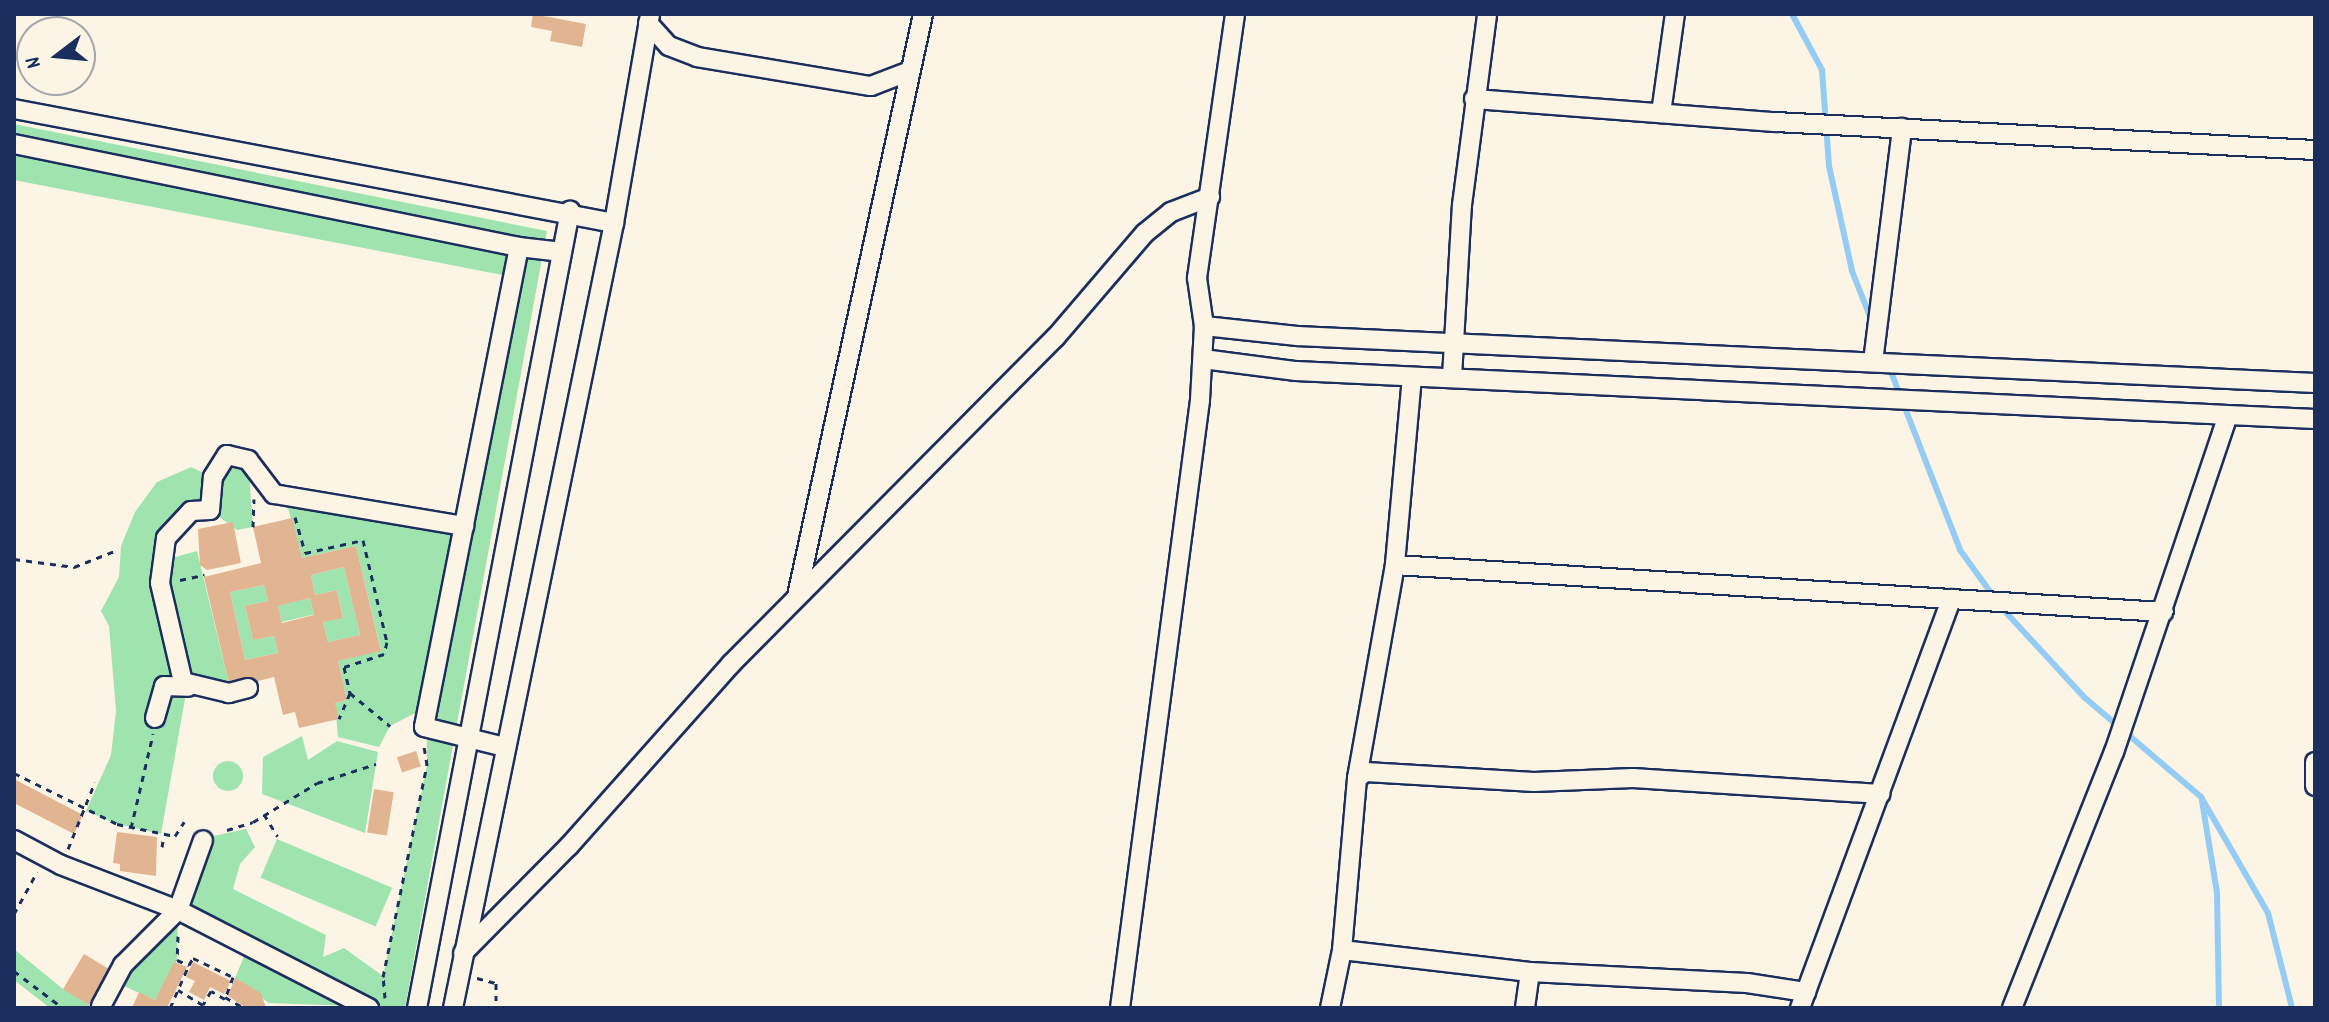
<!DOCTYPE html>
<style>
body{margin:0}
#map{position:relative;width:2329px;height:1022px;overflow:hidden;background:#fcf5e5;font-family:Dekko,sans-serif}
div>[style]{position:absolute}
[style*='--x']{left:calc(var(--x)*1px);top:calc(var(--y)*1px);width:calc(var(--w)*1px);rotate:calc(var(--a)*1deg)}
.green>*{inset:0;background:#9fe3af;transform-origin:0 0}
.round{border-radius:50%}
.stream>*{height:6px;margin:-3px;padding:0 3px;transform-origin:3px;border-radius:3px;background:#95ccf4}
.building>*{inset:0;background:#e2b592;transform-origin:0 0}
.path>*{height:3px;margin-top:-1.5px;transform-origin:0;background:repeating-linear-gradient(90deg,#1b2f5e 0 6px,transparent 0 12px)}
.roads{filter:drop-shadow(2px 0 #1b2f5e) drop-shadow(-2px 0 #1b2f5e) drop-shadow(0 2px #1b2f5e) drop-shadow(0 -2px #1b2f5e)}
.minor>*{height:18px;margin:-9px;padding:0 9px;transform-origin:9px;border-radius:9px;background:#fcf5e5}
span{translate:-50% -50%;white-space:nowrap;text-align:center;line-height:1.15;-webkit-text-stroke:6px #fcf5e5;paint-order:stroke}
.frame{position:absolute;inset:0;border:16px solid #1b2f5e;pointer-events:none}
.north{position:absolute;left:16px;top:16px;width:80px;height:80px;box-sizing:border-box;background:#fcf5e5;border:2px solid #a2a6af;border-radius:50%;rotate:254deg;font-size:22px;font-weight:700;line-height:32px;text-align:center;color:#1b2f5e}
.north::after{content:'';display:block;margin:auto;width:28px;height:36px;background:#1b2f5e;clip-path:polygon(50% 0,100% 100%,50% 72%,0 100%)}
</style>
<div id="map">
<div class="green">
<div style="clip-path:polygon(14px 124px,547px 231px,405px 1008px,269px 1003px,235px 978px,249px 945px,178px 911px,177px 960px,155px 1000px,115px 982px,178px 910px,204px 838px,246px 829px,255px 847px,240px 864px,233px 889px,326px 935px,323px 957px,344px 948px,383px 976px,427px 765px,427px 707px,390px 726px,379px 747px,338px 737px,335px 703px,347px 700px,338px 661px,381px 650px,356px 546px,302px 558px,284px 494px,464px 525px,513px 277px,14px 180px)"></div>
<div style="clip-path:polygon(248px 460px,253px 527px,237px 530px,210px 510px,191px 511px,161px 561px,197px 551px,230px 688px,181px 688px,185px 699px,161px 834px,117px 824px,86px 811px,111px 755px,116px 711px,109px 626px,101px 611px,119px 577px,121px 546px,135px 512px,157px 482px,191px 467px,213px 477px,218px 465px)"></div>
<div style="clip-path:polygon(344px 567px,360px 635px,328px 642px,323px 622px,343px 617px,337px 590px,315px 595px,311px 575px)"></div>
<div style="clip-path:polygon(264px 585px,268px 601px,245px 606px,253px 640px,274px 636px,278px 653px,245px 660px,230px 592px)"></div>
<div style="left:310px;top:598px;width:17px;height:33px;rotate:77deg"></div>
<div style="clip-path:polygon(302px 736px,308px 760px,337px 741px,378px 752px,365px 833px,262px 794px,263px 757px)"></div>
<div class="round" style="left:213px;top:761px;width:30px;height:30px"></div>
<div style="left:277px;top:839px;width:125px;height:42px;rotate:23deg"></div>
<div style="clip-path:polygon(14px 949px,63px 989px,94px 1008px,50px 1008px,14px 980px)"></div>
</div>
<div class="stream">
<div style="--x:1792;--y:14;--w:64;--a:61.8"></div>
<div style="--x:1822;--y:70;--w:96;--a:85.8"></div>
<div style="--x:1829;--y:166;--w:107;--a:77.6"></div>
<div style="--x:1852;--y:271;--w:57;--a:68.4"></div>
<div style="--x:1881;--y:346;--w:219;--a:68.8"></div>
<div style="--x:1960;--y:550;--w:58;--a:54.1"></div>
<div style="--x:2000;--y:606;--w:124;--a:47.3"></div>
<div style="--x:2084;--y:697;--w:154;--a:40.5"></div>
<div style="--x:2201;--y:797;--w:134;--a:60"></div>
<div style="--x:2268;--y:913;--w:98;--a:75.8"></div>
<div style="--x:2202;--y:801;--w:93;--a:80.7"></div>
<div style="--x:2217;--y:893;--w:115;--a:89"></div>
</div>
<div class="building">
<div style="clip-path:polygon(533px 14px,586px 24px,582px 47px,550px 41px,552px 31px,531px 27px)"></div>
<div style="clip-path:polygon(evenodd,292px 518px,302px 558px,356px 546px,381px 651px,338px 661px,347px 700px,335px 703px,339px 719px,299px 728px,295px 712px,283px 715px,274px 677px,230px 688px,204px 577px,261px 563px,253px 527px,292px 518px,344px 567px,360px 635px,328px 642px,323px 622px,343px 618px,337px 590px,315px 595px,311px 575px,344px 567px,292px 518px,264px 585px,268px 601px,245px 606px,253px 640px,274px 636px,278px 653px,245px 660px,230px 592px,264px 585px,292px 518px,310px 598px,314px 615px,282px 623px,278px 606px,310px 598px)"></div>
<div style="clip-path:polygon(233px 522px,241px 563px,207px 570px,200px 565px,198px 529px)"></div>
<div style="left:416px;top:751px;width:16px;height:20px;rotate:72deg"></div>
<div style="clip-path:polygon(14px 779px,83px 815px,74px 834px,14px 803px)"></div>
<div style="left:374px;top:789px;width:20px;height:44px;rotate:9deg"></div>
<div style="clip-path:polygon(117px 832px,157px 837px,156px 876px,120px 871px,120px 864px,113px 863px)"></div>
<div style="left:84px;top:954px;width:33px;height:41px;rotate:31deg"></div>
<div style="clip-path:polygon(174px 962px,187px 967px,167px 1008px,132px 1008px,139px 992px,155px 1000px)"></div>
<div style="clip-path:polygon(193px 962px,231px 981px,224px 994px,210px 987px,204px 1000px,189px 992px,195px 981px,186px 977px)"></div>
<div style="clip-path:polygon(235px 978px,261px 993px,266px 1008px,246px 1008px,228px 996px)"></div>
</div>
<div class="path">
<div style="--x:295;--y:517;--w:37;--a:74"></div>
<div style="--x:305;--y:553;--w:59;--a:-12.6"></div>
<div style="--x:363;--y:540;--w:105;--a:76.8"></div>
<div style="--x:387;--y:642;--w:12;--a:104"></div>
<div style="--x:384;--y:654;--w:42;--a:162"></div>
<div style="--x:344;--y:667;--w:27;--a:77"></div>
<div style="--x:350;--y:693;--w:28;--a:113"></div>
<div style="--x:253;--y:527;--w:28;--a:-88"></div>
<div style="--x:14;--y:559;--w:61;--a:7.6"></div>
<div style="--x:74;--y:567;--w:46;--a:-21.6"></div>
<div style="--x:180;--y:580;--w:25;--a:-12"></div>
<div style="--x:350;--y:693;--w:52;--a:39.5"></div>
<div style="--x:14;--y:773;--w:115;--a:26.3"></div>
<div style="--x:117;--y:824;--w:59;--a:11.7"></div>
<div style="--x:175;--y:836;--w:17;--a:-57"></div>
<div style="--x:264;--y:814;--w:26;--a:59"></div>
<div style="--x:131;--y:828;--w:97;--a:-76.8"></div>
<div style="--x:227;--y:830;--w:27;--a:-17"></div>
<div style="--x:253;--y:822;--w:75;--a:-31.4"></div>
<div style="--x:317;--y:783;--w:62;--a:-17.9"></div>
<div style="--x:162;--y:847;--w:12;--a:-81"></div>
<div style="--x:68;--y:849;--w:72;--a:-68.1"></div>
<div style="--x:14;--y:914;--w:48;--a:-61.3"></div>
<div style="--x:178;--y:936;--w:24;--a:92"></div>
<div style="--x:177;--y:960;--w:13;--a:23"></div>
<div style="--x:14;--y:971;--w:61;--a:37.1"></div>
<div style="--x:477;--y:978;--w:20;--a:15"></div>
<div style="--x:496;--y:983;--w:25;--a:90"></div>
<div style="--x:225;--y:997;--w:22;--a:30"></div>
<div style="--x:385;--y:998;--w:21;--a:-95"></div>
<div style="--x:383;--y:977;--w:217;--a:-78.3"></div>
<div style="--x:427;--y:765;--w:18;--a:-99"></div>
<div style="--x:170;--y:1008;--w:47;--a:-66.2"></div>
<div style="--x:189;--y:965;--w:8;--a:-60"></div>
<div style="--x:193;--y:958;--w:44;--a:25.4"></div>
<div style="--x:233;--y:977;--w:23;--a:110"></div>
<div style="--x:225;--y:999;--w:16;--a:-150"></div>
<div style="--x:211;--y:991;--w:16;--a:120"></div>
<div style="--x:203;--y:1005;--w:29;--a:-149"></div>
</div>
<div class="roads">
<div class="minor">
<div style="--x:648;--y:23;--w:31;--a:48"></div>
<div style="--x:669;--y:46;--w:30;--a:21"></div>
<div style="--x:697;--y:57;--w:176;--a:9.5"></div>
<div style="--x:871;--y:86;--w:42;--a:-21"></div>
<div style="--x:1474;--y:99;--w:302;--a:4.4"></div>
<div style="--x:1775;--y:122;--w:541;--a:2.97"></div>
<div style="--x:14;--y:109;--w:611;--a:10.76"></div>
<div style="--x:1661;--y:113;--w:100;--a:-82"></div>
<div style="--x:14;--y:144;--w:515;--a:11.53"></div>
<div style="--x:519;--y:247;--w:489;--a:101.2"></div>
<div style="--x:424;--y:727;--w:83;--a:13.9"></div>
<div style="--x:519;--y:247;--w:43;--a:6.6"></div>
<div style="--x:1204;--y:326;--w:94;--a:6.1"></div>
<div style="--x:1297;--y:336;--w:1019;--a:2.64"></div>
<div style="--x:1203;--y:359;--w:94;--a:7.4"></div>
<div style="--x:1296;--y:371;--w:1020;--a:2.7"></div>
<div style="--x:1873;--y:362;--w:236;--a:-82.9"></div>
<div style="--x:1412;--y:377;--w:189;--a:95.2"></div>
<div style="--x:1395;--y:565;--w:770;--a:3.5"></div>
<div style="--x:1452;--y:377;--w:172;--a:-86.7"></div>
<div style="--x:1462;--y:205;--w:193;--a:-82.5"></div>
<div style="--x:797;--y:596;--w:595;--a:-77.78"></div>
<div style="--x:248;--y:688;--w:20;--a:165"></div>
<div style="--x:229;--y:693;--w:47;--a:-166.6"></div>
<div style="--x:183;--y:682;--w:102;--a:-103.1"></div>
<div style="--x:160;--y:583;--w:45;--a:-82.4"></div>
<div style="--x:166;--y:538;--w:37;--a:-47"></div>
<div style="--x:191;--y:511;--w:19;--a:-3"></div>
<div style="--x:210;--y:510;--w:33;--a:-85"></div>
<div style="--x:213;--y:477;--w:26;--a:-58"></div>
<div style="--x:227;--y:455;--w:22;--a:13"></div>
<div style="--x:248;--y:460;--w:43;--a:52.6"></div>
<div style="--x:274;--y:494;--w:193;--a:9.6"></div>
<div style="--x:155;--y:718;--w:33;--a:-74"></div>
<div style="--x:164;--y:686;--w:24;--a:2"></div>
<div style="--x:2315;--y:762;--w:24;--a:90"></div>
<div style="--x:1357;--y:778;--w:11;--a:-34"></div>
<div style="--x:1366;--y:772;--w:168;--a:3.4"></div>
<div style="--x:1534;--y:782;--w:99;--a:-2.3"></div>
<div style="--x:1633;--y:778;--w:248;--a:3.7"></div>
<div style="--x:14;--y:840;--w:53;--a:28"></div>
<div style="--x:61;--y:865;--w:125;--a:21"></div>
<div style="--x:178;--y:910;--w:215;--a:27.2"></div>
<div style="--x:1342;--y:950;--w:189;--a:6.7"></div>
<div style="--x:1530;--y:972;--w:36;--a:98"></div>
<div style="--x:463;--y:953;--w:151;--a:-45.3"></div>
<div style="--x:569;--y:846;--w:244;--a:-48.3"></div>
<div style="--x:731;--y:664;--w:460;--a:-45.2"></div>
<div style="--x:1055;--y:338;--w:138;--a:-49.4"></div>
<div style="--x:1145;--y:233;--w:33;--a:-39"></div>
<div style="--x:1171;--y:212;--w:42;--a:-21"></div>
<div style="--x:1530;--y:972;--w:217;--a:2.9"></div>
<div style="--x:1747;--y:983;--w:60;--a:8.7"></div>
<div style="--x:101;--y:1006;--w:47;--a:-61.8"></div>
<div style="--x:123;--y:965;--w:78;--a:-45"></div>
<div style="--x:178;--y:910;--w:74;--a:-70.3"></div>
<div style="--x:417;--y:1008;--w:812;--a:-79.13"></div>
<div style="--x:453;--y:1008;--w:801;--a:-78.41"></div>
<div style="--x:614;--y:223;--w:212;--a:-80.2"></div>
<div style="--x:1120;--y:1008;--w:613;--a:-82.5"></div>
<div style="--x:1200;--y:400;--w:74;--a:-86.9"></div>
<div style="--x:1204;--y:326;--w:49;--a:-98.3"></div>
<div style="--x:1197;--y:278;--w:267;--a:-81.8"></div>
<div style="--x:1330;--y:1008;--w:59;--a:-78.3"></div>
<div style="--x:1342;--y:950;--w:173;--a:-85"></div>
<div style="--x:1357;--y:778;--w:216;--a:-79.9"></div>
<div style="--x:1800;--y:1008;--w:436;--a:-69.7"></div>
<div style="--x:2012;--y:1008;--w:276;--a:-68.3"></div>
<div style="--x:2114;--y:752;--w:355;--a:-71.3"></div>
</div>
</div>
<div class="frame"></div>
<div class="north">N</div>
</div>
